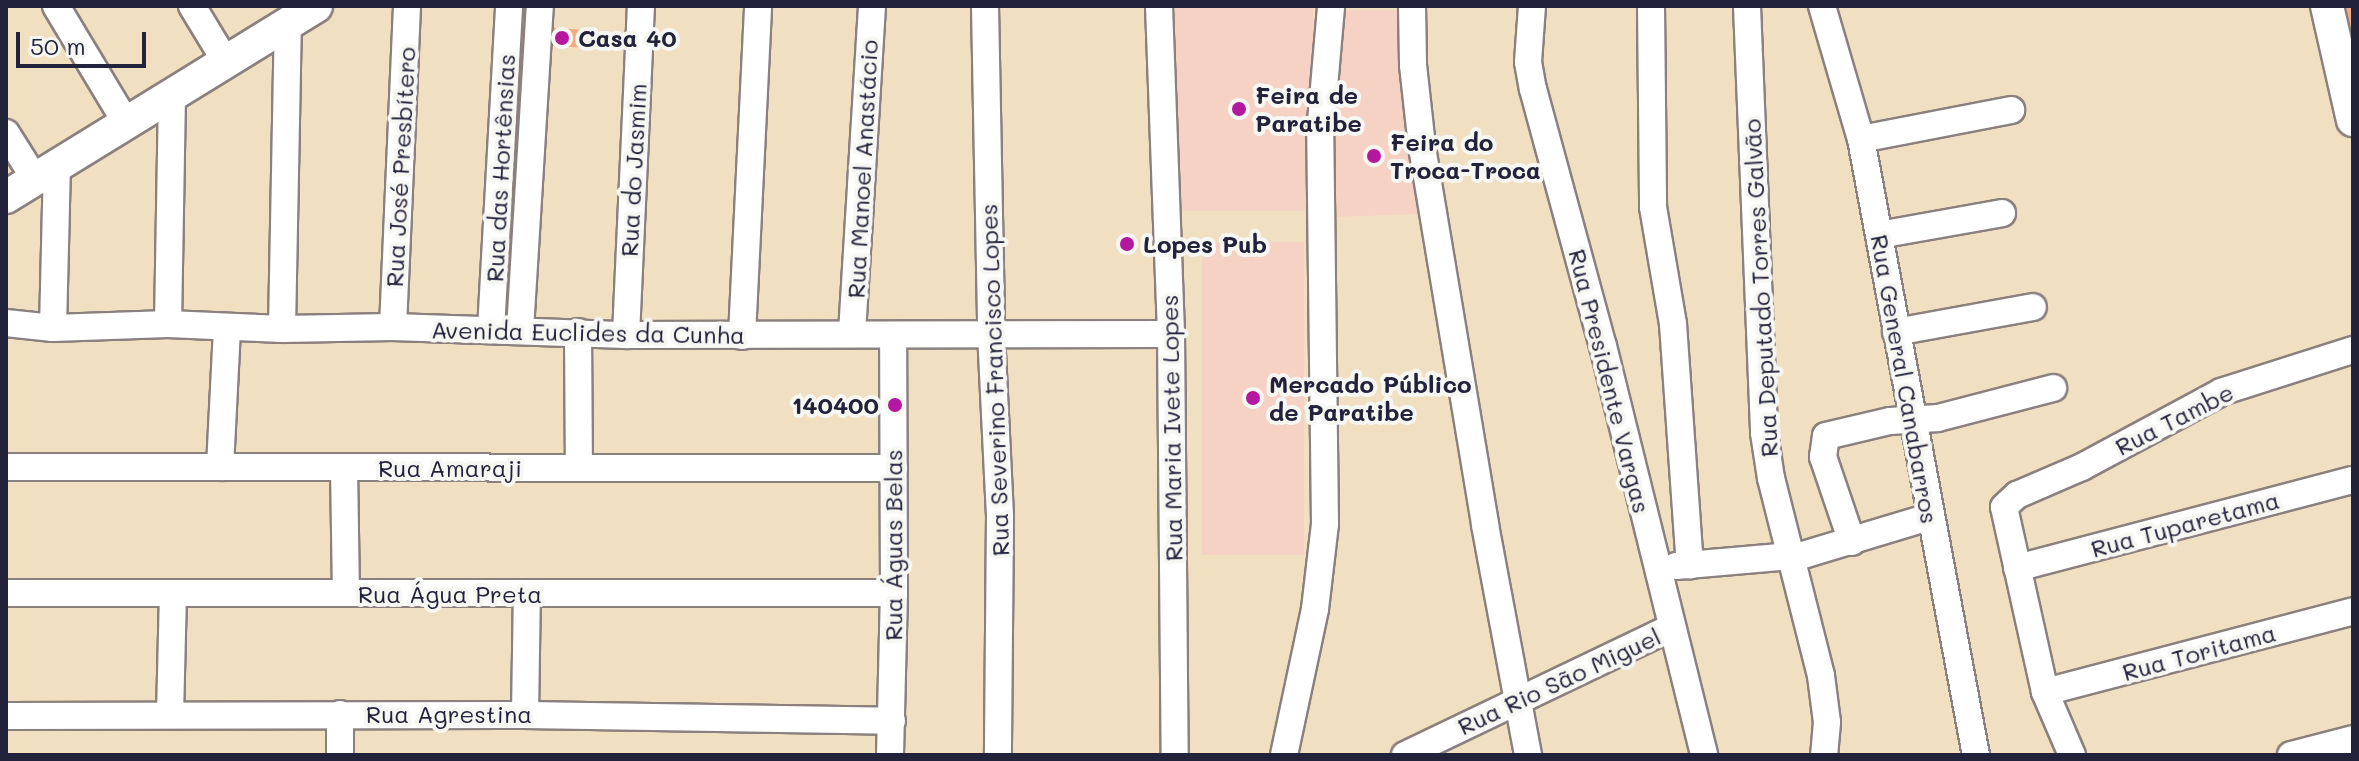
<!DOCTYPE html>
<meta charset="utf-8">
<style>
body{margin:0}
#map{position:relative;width:2359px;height:761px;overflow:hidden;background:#f1dfc2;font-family:Mali,sans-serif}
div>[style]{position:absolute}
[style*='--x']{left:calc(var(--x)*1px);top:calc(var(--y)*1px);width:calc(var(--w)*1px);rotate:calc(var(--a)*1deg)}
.built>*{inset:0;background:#f6d2c5;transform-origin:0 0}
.building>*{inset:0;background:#f4ad81;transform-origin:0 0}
.roads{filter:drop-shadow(2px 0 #8a807e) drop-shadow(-2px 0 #8a807e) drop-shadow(0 2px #8a807e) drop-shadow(0 -2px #8a807e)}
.minor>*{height:26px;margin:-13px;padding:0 13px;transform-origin:13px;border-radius:13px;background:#fff}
.major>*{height:32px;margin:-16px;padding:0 16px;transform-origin:16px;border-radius:16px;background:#fff}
.dots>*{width:22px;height:22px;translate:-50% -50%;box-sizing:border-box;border:4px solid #f6f6f2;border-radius:50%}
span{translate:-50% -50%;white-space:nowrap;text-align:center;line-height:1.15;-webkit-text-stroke:8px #f6f6f2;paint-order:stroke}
.poi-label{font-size:24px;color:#22223b;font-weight:700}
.left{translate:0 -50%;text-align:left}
.right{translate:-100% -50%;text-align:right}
.street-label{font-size:24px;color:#22223b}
.frame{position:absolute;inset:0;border:8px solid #22223b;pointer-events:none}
.scale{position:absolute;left:16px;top:32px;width:130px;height:36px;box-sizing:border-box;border:4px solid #22223b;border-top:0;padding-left:10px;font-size:24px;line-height:28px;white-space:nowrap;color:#22223b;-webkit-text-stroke:6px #f6f6f2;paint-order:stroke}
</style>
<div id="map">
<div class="built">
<div style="left:1170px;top:6px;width:143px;height:205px"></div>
<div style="clip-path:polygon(1341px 10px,1402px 10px,1424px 214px,1333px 217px,1329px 99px)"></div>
<div style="left:1202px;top:242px;width:102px;height:313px"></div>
</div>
<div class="building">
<div style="clip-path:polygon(2345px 6px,2353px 6px,2353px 35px,2352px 35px)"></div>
<div style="left:542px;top:27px;width:41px;height:18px;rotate:4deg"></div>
</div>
<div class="roads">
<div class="minor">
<div style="--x:56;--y:6;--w:138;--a:59"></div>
<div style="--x:192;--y:6;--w:66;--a:58.7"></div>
<div style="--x:985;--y:6;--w:326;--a:88.9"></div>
<div style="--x:991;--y:332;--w:184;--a:87.2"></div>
<div style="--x:1000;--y:516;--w:239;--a:90.5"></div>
<div style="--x:1159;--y:6;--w:328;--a:87.9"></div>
<div style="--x:1171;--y:334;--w:421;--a:89.5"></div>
<div style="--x:1412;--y:6;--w:59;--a:89"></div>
<div style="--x:1413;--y:65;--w:82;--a:83.7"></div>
<div style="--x:1422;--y:147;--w:383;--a:80.5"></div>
<div style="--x:1485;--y:525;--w:234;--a:79.4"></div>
<div style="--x:1532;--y:6;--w:56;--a:94.1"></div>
<div style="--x:1528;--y:62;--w:27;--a:80"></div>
<div style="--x:1533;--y:89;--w:266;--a:74.8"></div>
<div style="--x:1603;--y:346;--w:421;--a:76.1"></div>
<div style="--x:1651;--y:6;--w:201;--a:89.4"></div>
<div style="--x:1653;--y:207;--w:119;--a:80.3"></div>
<div style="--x:1673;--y:324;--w:242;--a:86"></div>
<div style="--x:1747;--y:6;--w:427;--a:87.7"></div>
<div style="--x:1764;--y:433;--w:46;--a:81.2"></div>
<div style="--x:1771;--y:478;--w:204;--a:75.8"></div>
<div style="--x:1821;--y:676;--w:46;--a:82.6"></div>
<div style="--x:1827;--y:722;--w:33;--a:95"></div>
<div style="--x:1822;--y:6;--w:139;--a:73.7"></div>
<div style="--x:1861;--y:139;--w:627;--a:79.43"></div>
<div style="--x:6;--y:133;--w:54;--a:57.8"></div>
<div style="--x:1861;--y:139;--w:153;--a:-10.9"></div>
<div style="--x:1879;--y:235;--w:125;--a:-10.1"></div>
<div style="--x:6;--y:323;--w:47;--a:6.1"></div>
<div style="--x:53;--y:328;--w:115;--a:-2"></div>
<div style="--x:168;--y:324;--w:114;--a:2.5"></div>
<div style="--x:282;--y:329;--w:111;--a:-1"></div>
<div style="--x:393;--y:327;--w:233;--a:2"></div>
<div style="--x:626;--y:335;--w:545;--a:-0.11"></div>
<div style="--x:168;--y:324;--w:227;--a:-89"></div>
<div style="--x:393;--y:327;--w:321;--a:-87.5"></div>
<div style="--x:53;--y:328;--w:162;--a:-88.6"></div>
<div style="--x:282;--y:329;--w:308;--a:-88.9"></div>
<div style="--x:491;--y:330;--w:324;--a:-86.8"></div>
<div style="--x:520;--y:330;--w:325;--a:-86.5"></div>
<div style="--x:578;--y:332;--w:136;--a:89.6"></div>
<div style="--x:1896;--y:332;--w:139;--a:-10.3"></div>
<div style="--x:852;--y:333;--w:328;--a:-86.5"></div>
<div style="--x:626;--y:335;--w:329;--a:-87.4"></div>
<div style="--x:742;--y:336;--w:330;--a:-87.2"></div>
<div style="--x:6;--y:467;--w:888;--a:0.06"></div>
<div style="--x:220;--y:467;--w:140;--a:-87.1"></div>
<div style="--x:344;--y:467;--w:126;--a:89.1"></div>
<div style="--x:1852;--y:542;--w:90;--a:-108.8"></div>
<div style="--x:1823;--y:457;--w:21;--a:-82"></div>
<div style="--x:1826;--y:436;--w:66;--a:-13.2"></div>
<div style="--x:1890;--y:421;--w:48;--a:-3.6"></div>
<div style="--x:1938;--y:418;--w:119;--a:-14.6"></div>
<div style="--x:1676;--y:566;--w:127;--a:-5"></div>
<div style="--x:1803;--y:555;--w:132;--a:-16.8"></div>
<div style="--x:2017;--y:568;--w:347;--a:-14.7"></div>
<div style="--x:6;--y:593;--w:888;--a:0"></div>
<div style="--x:2045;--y:692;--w:318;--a:-14.7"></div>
<div style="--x:340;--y:714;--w:41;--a:90"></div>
<div style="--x:170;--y:715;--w:121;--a:-88.6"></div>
<div style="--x:525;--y:715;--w:121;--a:-89.1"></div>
<div style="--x:6;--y:716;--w:519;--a:-0.11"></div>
<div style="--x:525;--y:715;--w:367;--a:0.9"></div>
<div style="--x:890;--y:755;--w:162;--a:-88.6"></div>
<div style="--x:894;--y:593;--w:257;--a:-90.2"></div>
<div style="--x:1284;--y:755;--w:149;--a:-78"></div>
<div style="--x:1315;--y:609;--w:86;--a:-83.3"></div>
<div style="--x:1325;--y:524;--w:391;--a:-90.7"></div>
<div style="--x:1320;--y:133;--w:127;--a:-85"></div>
<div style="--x:1405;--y:755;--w:294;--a:-25.6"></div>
<div style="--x:2072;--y:755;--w:69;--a:-113.2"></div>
<div style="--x:2045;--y:692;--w:189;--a:-102.5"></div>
<div style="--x:2004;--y:507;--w:18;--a:-43"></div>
<div style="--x:2017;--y:495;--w:71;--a:-23.3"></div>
<div style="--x:2082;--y:467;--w:158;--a:-28.3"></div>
<div style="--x:2221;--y:392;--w:139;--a:-17.7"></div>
<div style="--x:2291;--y:755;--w:64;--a:-14.5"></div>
</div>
<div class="major">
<div style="--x:2327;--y:6;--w:117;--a:77.2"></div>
<div style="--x:6;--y:197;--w:364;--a:-31.6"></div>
</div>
</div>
<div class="dots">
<div style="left:562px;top:38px;background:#b5179e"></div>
<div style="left:1239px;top:109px;background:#b5179e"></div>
<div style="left:1374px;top:156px;background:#b5179e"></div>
<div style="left:1127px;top:244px;background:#b5179e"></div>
<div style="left:1253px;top:398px;background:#b5179e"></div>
<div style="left:895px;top:405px;background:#b5179e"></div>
</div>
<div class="poi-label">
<span class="left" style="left:578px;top:38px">Casa 40</span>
<span class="left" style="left:1255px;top:109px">Feira de<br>Paratibe</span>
<span class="left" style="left:1390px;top:156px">Feira do<br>Troca-Troca</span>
<span class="left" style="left:1143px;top:244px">Lopes Pub</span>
<span class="left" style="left:1269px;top:398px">Mercado Público<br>de Paratibe</span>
<span class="right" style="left:879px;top:405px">140400</span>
</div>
<div class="street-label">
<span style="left:400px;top:167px;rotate:-87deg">Rua José Presbítero</span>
<span style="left:500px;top:168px;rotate:-87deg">Rua das Hortênsias</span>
<span style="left:862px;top:169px;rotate:-87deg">Rua Manoel Anastácio</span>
<span style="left:633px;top:170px;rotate:-87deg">Rua do Jasmim</span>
<span style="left:1760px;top:288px;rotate:-93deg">Rua Deputado Torres Galvão</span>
<span style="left:588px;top:332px;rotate:1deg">Avenida Euclides da Cunha</span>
<span style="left:1905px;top:379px;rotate:80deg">Rua General Canabarros</span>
<span style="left:994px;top:380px;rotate:-92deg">Rua Severino Francisco Lopes</span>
<span style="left:1610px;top:381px;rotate:76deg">Rua Presidente Vargas</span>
<span style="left:2174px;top:419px;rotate:-27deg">Rua Tambe</span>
<span style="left:1171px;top:428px;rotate:-91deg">Rua Maria Ivete Lopes</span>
<span style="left:450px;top:468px">Rua Amaraji</span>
<span style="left:2185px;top:524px;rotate:-15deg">Rua Tuparetama</span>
<span style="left:893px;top:545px;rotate:-90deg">Rua Águas Belas</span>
<span style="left:450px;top:594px">Rua Água Preta</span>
<span style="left:2199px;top:652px;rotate:-15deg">Rua Toritama</span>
<span style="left:1559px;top:681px;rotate:-25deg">Rua Rio São Miguel</span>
<span style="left:449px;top:714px">Rua Agrestina</span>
</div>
<div class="frame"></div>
<div class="scale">50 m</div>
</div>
